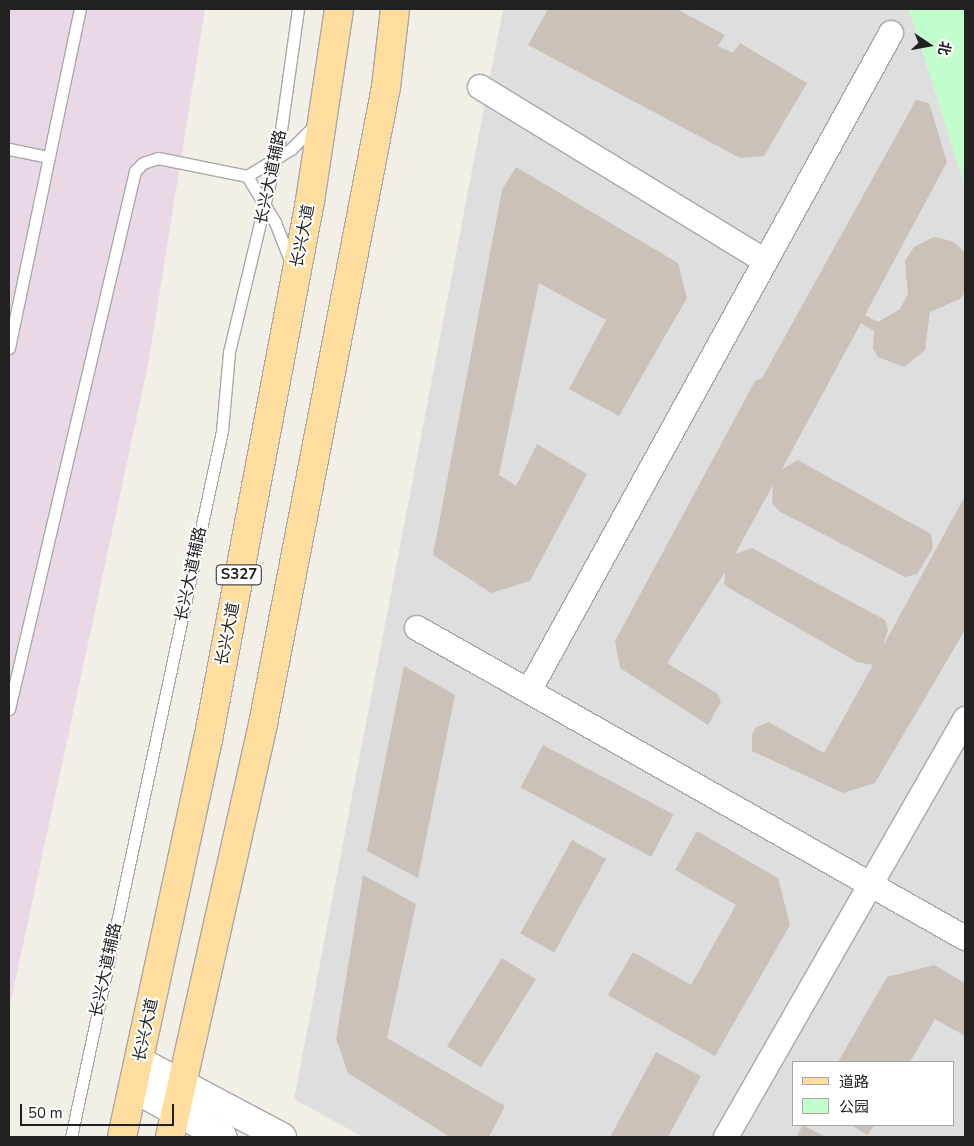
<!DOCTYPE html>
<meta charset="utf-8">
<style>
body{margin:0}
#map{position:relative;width:974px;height:1146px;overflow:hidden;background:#f2efe7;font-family:"Nunito Sans","Noto Sans SC",sans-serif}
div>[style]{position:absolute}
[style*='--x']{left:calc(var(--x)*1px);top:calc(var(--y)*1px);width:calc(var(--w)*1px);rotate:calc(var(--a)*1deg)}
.residential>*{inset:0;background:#dfdede}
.industrial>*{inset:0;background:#ebd8e6}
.park>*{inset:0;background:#c2fdcc}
.building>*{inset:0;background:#cac2b9;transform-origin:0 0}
.roads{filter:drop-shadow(1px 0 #a8a8a8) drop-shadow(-1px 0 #a8a8a8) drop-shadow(0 1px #a8a8a8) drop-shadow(0 -1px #a8a8a8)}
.service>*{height:11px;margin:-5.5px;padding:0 5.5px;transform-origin:5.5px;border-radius:5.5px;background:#fff}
.minor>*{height:24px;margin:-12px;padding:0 12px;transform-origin:12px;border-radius:12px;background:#fff}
.tertiary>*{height:28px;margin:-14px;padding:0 14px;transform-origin:14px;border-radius:14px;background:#fff}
.primary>*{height:28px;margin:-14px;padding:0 14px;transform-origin:14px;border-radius:14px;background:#ffdd9e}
span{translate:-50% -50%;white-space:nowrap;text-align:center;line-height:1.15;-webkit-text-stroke:4px #fff;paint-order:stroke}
.shield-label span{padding:1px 4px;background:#fff;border:1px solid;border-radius:4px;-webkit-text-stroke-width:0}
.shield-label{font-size:15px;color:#212121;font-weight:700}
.street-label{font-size:16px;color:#212121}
.frame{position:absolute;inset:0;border:10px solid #212121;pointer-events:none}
.legend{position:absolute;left:792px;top:1061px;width:162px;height:65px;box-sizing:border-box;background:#fff;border:1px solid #a6a6a6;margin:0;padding:6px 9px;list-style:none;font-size:15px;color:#212121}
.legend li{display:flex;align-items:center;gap:10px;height:25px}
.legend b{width:25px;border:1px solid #a6a6a6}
.north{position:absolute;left:904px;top:20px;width:50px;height:50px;-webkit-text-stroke:4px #fff;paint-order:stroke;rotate:102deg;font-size:14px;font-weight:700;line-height:20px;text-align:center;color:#212121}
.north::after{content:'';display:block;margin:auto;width:18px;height:22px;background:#212121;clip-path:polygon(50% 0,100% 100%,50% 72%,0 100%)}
.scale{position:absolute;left:20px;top:1104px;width:154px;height:22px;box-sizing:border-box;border:2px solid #212121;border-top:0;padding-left:6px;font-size:15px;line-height:18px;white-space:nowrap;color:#212121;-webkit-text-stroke:4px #fff;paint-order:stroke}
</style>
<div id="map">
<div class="residential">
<div style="clip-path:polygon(evenodd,503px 9px,909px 9px,965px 186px,965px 1137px,363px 1137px,294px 1099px,503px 9px,793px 1062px,953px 1062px,953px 1125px,793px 1125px,793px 1062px)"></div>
</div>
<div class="industrial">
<div style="clip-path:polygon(9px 9px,205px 9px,148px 365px,9px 1010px)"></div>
</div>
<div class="park">
<div style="clip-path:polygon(909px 9px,965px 9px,965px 186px)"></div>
</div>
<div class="building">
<div style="clip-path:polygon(548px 9px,677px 9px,725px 35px,718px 46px,733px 53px,740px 43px,807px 83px,764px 156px,740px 158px,528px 45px)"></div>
<div style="clip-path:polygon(916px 100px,929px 103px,947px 162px,865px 315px,878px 322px,900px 309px,908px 294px,905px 261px,914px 247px,934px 237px,952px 241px,965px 252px,965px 292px,960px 299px,930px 312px,925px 350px,904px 367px,878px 357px,873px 349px,874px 331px,861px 323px,782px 469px,798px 460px,931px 534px,933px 548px,917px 574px,905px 577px,779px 511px,772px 503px,773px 485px,735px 554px,752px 548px,885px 620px,888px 630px,883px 646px,965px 496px,965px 630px,875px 783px,843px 793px,752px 751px,752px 736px,755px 728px,768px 722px,824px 753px,873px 665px,857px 662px,724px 585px,725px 572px,667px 663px,718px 694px,721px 702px,708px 725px,620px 668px,615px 641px,755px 381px,762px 378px)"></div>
<div style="clip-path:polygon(516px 167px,678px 263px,687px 298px,619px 416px,569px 389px,606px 320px,539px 283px,499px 475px,516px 486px,537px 444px,587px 474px,530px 581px,491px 593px,433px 555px,502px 190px)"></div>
<div style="clip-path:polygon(404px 666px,455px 695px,418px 878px,367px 851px)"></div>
<div style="left:543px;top:745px;width:148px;height:48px;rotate:28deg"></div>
<div style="clip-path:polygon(697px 831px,778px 878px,790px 925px,715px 1056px,608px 995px,633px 952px,691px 985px,736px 905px,675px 870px)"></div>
<div style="left:572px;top:840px;width:39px;height:107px;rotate:29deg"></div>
<div style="clip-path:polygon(363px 875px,416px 904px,387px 1038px,505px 1106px,489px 1137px,450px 1137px,348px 1073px,336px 1039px)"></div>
<div style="left:502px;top:958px;width:40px;height:104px;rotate:32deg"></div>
<div style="clip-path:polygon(934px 965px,965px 983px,965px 1036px,935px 1019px,910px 1062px,838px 1062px,887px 977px)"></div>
<div style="clip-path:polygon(656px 1052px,701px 1076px,668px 1137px,610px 1137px)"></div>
<div style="clip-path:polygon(803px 1125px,826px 1137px,796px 1137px)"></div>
<div style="clip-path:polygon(851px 1125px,874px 1125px,868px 1135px)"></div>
</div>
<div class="roads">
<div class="service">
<div style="--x:9;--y:149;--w:41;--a:11.3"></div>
<div style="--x:247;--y:176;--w:52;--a:-31.5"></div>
<div style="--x:291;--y:149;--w:34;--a:-45"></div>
<div style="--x:9;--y:348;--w:346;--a:-78.2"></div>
<div style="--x:9;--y:709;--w:553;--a:-76.82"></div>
<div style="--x:135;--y:171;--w:11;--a:-45"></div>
<div style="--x:143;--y:163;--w:16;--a:-18"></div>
<div style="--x:158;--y:158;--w:91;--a:11.4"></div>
<div style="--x:247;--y:176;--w:54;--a:58.7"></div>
<div style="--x:275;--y:222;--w:44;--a:68.7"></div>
<div style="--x:71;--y:1137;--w:722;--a:-77.93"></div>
<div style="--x:222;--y:431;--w:79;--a:-84.9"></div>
<div style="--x:229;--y:352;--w:214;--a:-76.5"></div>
<div style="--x:279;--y:144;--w:136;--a:-82"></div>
</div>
<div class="minor">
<div style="--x:480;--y:87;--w:334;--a:31.4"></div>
<div style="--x:417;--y:628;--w:630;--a:29.5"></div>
<div style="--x:529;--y:691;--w:751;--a:-61.18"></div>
<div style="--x:726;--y:1137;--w:482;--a:-60.2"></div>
</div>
<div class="tertiary">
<div style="--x:139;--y:1061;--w:162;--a:28"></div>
<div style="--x:133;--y:1088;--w:102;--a:28.6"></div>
</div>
<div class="primary">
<div style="--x:122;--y:1137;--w:406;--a:-77.8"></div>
<div style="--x:208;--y:740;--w:549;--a:-79.28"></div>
<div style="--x:310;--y:201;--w:194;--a:-81.4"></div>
<div style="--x:170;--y:1137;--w:423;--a:-77.3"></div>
<div style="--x:263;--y:724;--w:649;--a:-79.07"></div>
<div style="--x:386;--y:87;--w:79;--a:-83.4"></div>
</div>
</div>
<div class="shield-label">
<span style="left:239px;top:575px">S327</span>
</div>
<div class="street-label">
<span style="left:271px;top:177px;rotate:-78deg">长兴大道辅路</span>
<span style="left:303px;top:236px;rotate:-79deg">长兴大道</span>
<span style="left:191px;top:574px;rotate:-78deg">长兴大道辅路</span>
<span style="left:228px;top:634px;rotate:-79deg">长兴大道</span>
<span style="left:106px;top:970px;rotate:-78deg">长兴大道辅路</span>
<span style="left:146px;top:1030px;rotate:-78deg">长兴大道</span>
</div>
<div class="frame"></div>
<ul class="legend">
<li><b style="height:6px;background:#ffdd9e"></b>道路</li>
<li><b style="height:14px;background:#c2fdcc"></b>公园</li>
</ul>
<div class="north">北</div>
<div class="scale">50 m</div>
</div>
